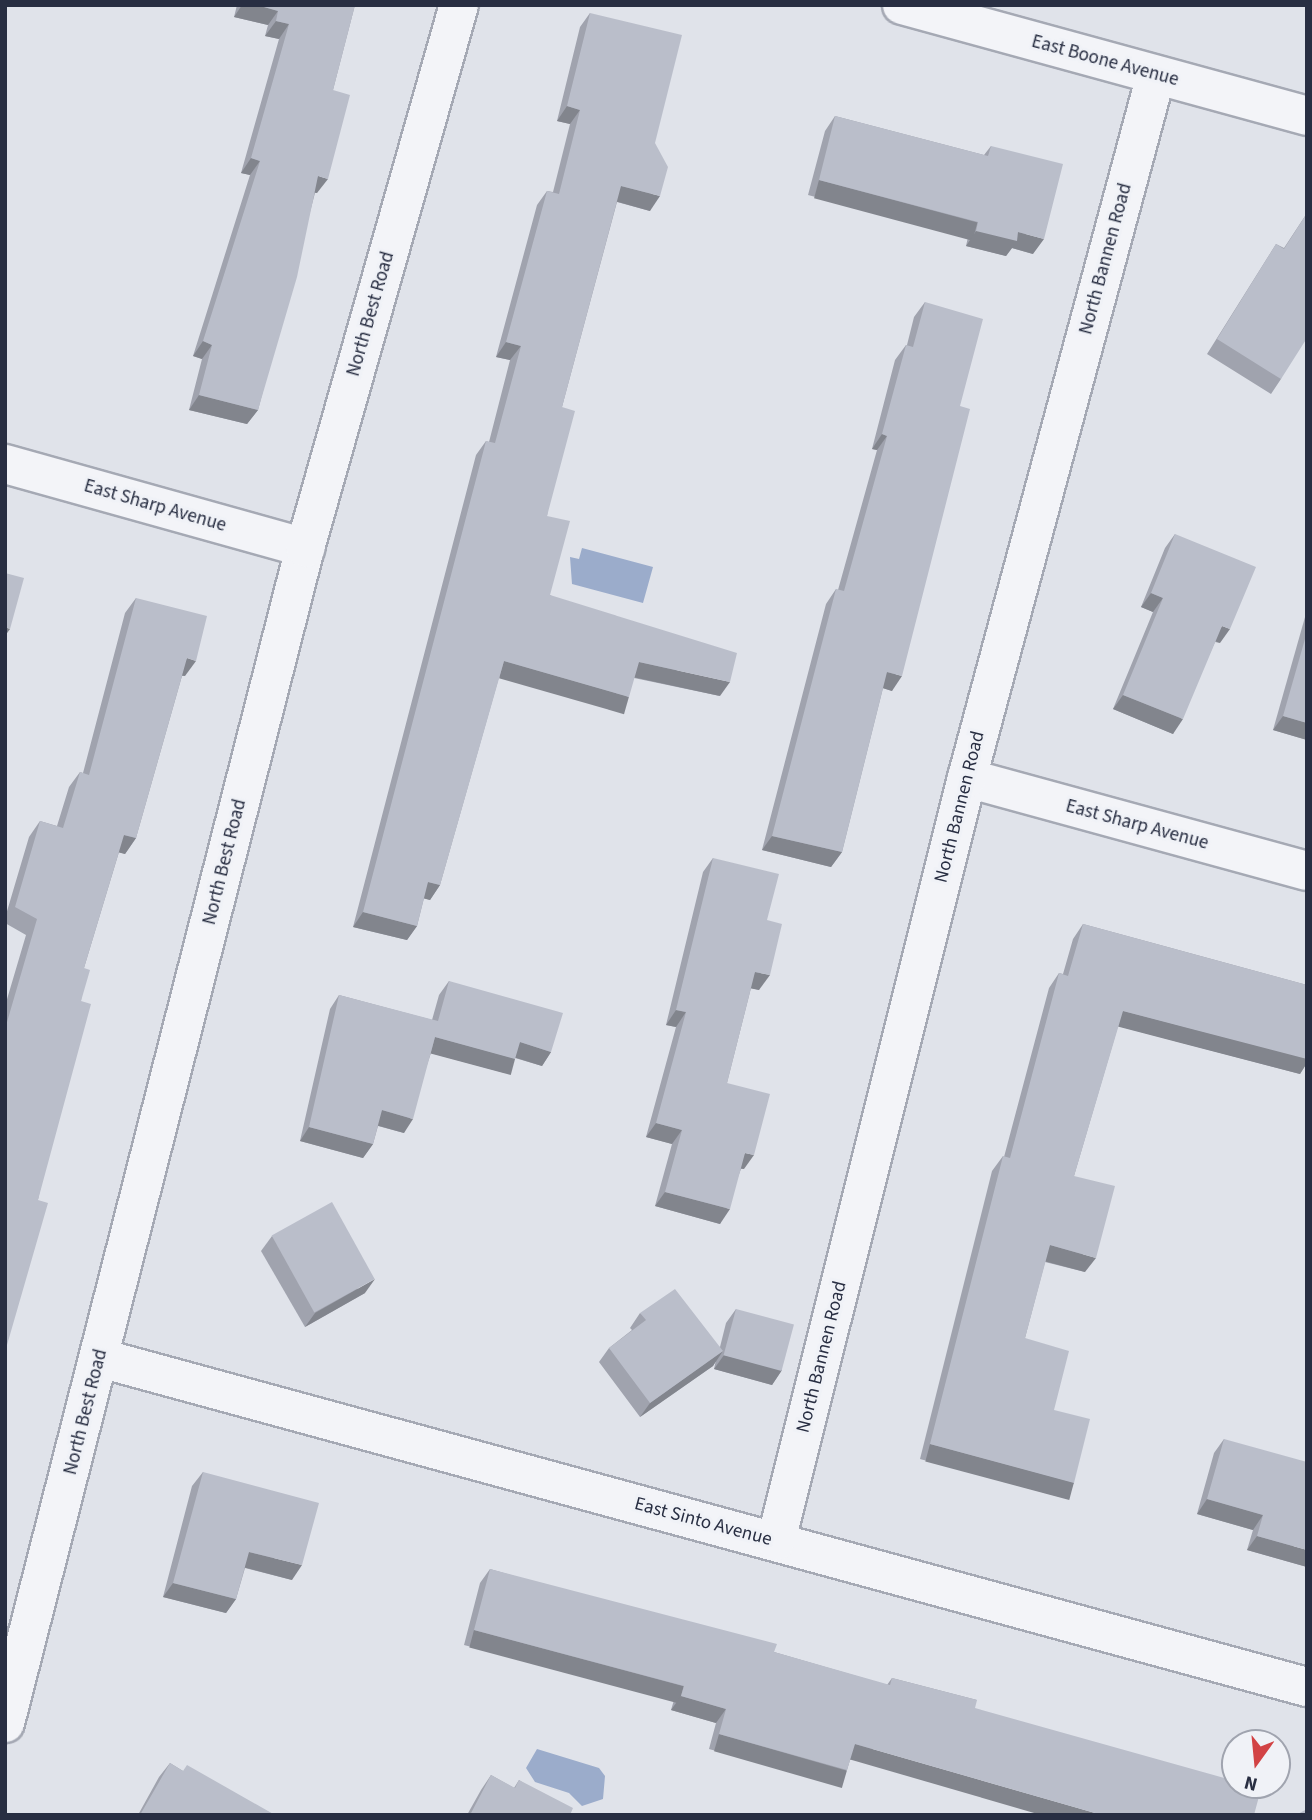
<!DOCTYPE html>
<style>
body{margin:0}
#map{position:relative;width:1312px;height:1820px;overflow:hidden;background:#e0e3ea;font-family:"Source Sans 3",sans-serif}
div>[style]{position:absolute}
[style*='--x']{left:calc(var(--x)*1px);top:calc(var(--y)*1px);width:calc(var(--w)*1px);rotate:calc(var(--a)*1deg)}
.water>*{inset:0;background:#9baccb}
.roads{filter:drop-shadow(2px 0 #a5a9b4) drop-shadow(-2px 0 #a5a9b4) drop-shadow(0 2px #a5a9b4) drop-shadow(0 -2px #a5a9b4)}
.minor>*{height:38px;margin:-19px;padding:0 19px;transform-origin:19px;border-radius:19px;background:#f3f4f8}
.wall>*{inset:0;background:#a0a3ae}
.shaded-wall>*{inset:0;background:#82858d;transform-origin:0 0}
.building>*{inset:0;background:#babeca;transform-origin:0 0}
span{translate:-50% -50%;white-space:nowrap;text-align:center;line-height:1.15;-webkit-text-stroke:6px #f0f2f7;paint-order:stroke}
.street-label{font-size:19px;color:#282e42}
.frame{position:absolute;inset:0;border:7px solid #282e42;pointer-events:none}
.north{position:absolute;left:1221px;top:1729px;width:70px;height:70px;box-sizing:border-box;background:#f0f2f7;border:2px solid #a0a4af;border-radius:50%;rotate:195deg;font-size:19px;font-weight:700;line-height:28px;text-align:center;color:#282e42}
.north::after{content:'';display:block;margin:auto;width:24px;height:32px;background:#d24345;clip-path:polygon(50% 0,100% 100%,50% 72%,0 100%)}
</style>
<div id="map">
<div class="water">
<div style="clip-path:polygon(582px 548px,653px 567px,643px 603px,572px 584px,570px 557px,579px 559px)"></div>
<div style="clip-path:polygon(537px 1749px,599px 1768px,605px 1776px,603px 1799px,582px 1806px,569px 1793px,535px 1782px,526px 1768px)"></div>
</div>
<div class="roads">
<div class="minor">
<div style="--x:902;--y:5;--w:420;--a:15.3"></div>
<div style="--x:5;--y:464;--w:312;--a:15.6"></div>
<div style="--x:967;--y:778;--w:352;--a:15.3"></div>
<div style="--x:100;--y:1358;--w:1251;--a:15.25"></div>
<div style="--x:776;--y:1541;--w:787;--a:-75.95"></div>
<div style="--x:967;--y:778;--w:728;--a:-74.95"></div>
<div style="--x:5;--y:1723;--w:1213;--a:-75.68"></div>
<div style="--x:305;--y:548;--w:564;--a:-74.17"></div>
</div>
</div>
<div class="wall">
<div style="clip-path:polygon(237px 5px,355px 5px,333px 90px,317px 193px,315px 193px,258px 410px,247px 424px,189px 410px,202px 359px,193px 356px,250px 175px,241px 173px,279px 39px,265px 36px,268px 25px,234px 17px)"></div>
<div style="clip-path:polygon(590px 13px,655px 143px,650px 211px,617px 202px,562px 407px,547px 516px,550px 595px,720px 696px,634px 678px,619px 711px,499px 677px,440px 885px,430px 900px,424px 898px,417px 926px,407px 940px,353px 927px,476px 455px,486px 441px,489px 442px,510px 360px,496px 357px,537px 205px,547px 191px,553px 192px,570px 124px,557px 121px,580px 27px)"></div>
<div style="clip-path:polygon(835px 116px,984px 155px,991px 146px,1033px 254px,1012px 248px,1006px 256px,966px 246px,968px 237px,808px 195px,825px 131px)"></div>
<div style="clip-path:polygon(1307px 213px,1281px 379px,1271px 394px,1207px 354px,1276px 244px,1284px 248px)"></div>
<div style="clip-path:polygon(925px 302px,960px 406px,892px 691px,883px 688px,842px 852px,831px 867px,762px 850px,826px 604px,836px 589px,838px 590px,877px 450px,872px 449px,895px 360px,906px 345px,907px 345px,914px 317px)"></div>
<div style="clip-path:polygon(1175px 534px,1220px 643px,1215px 642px,1173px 734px,1113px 709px,1153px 612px,1141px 607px,1165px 548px)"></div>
<div style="clip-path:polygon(136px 598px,185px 676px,182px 676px,136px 838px,125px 854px,119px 852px,84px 968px,81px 1001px,5px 1352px,5px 1006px,26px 935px,5px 923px,5px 918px,29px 837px,40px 821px,57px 826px,69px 787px,80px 772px,83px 773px,125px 613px)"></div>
<div style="clip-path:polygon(1307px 610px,1307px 740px,1273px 730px)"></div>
<div style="clip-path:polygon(713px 858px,767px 920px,759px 990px,751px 988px,727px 1083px,744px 1169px,741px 1169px,720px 1224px,655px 1206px,672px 1144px,646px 1137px,676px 1027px,666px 1025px,703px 872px)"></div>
<div style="clip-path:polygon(1083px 924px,1307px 985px,1307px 1066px,1305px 1066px,1300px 1074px,1118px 1026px,1074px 1176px,1085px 1272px,1045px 1262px,1025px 1338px,1054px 1410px,1074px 1483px,1064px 1498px,920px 1459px,992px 1171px,1003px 1156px,1004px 1157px,1049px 988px,1059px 973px,1063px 974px,1073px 939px)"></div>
<div style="clip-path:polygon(449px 981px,551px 1052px,542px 1066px,515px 1058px,505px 1073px,431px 1053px,404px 1133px,378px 1126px,373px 1144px,363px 1158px,300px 1141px,330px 1009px,339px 995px,432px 1020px,439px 995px)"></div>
<div style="clip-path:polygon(272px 1236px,365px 1293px,305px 1327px,261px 1251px)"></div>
<div style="clip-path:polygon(736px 1309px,782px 1370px,772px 1385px,714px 1369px,716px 1360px,713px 1366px,640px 1417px,599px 1362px,609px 1348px,632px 1330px,630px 1328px,640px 1313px,720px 1347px,726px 1323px)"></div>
<div style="clip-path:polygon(1224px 1439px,1307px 1567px,1247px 1550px,1253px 1530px,1197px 1514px,1214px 1453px)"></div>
<div style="clip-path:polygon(203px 1472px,292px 1580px,245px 1568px,236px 1599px,226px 1613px,163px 1597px,192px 1486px)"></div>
<div style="clip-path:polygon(490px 1569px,887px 1685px,892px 1678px,977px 1700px,850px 1760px,847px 1770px,837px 1785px,709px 1749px,716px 1723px,671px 1710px,674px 1700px,464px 1645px,480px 1583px)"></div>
<div style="clip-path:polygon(170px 1763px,183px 1771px,275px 1815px,138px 1815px,159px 1777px)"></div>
<div style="clip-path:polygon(491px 1775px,514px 1788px,519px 1780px,570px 1815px,467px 1815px,481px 1790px)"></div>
</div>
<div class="shaded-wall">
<div style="clip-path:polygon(242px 5px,257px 5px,278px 11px,268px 25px,234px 17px)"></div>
<div style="clip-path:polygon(276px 21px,289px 24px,279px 39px,265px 36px)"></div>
<div style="clip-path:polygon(567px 106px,580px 110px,570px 124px,557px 121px)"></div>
<div style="clip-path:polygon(251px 158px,260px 161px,250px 175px,241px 173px)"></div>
<div style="clip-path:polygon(318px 176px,328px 179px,317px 193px,308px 191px)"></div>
<div style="left:819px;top:180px;width:164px;height:19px;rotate:15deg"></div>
<div style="clip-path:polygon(621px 186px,660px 196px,650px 211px,611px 200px)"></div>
<div style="clip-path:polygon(976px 231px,1018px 232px,1044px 239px,1033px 254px,1012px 248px,1006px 256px,966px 246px)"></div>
<div style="clip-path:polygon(203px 341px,212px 345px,202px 359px,193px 356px)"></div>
<div style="clip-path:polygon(506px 342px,521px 346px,510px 360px,496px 357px)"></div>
<div style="clip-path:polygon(199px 395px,258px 410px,247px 424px,189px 410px)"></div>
<div style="clip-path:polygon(882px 434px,887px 436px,877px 450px,872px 449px)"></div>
<div style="clip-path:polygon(1151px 593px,1163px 598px,1153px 612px,1141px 607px)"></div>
<div style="clip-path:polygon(1222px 626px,1230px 629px,1220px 643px,1212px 640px)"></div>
<div style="clip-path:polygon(5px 627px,10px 629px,5px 636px)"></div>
<div style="clip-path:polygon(187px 658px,196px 661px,185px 676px,176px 674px)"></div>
<div style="left:504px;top:661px;width:130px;height:18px;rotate:16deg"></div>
<div style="clip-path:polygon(639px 662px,730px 682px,720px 696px,628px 676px)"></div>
<div style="clip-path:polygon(887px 672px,902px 676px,892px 691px,876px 686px)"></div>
<div style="clip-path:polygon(1123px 695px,1183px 719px,1173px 734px,1113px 709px)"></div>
<div style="clip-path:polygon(1283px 716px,1307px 723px,1307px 740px,1273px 730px)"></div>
<div style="clip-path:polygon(124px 835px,136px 838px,125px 854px,113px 851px)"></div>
<div style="clip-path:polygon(772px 836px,842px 852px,831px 867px,762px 850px)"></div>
<div style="clip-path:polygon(428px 882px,440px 885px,430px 900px,418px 897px)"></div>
<div style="clip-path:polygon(363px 912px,417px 926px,407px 940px,353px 927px)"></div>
<div style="clip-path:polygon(755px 972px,770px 975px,759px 990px,744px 987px)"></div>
<div style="clip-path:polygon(676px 1010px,686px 1012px,676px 1027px,666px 1025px)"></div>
<div style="clip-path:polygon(1123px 1011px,1307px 1058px,1307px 1066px,1305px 1066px,1300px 1074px,1112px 1025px)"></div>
<div style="left:435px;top:1037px;width:83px;height:17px;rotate:15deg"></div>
<div style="clip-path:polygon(520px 1042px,551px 1052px,542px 1066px,510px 1056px)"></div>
<div style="clip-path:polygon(382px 1110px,413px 1119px,404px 1133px,372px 1124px)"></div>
<div style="clip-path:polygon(656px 1123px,682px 1130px,672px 1144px,646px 1137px)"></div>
<div style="clip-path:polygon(309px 1127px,373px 1144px,363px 1158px,300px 1141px)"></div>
<div style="clip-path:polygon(745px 1153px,754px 1155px,744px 1169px,735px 1167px)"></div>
<div style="clip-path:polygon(665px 1192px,730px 1209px,720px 1224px,655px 1206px)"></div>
<div style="clip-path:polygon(1050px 1245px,1096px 1258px,1085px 1272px,1040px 1260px)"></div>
<div style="clip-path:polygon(375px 1279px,365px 1293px,305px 1327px,315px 1313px)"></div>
<div style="clip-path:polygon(723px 1351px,713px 1366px,640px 1417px,650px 1403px)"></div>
<div style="clip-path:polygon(724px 1355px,782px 1370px,772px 1385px,714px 1369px)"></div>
<div style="left:930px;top:1444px;width:149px;height:18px;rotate:15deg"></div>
<div style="clip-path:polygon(1207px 1499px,1263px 1515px,1253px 1530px,1197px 1514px)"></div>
<div style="clip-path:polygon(1257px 1536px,1307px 1550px,1307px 1567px,1247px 1550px)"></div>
<div style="clip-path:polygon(249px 1552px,302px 1565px,292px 1580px,239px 1566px)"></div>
<div style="clip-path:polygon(173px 1583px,236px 1599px,226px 1613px,163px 1597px)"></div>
<div style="left:474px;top:1630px;width:217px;height:18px;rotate:15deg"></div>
<div style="clip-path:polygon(681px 1696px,726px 1709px,716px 1723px,671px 1710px)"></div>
<div style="left:719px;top:1734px;width:133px;height:18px;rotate:16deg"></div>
<div style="clip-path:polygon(855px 1744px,1102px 1815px,1041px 1815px,845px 1758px)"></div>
</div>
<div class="building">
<div style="clip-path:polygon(257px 5px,355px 5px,333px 90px,350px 95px,328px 179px,318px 176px,297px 277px,258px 410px,199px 395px,212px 345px,203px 341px,260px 161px,251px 158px,289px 24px,276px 21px,278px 11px)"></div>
<div style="clip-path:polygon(590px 13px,682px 35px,655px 143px,668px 167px,660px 196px,621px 186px,562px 407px,575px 411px,547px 516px,570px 521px,550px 595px,737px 653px,730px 682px,639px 662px,629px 697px,504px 661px,440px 885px,428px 882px,417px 926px,363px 912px,486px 441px,495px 443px,521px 346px,506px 342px,547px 191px,559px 194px,580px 110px,567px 106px)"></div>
<div style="clip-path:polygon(835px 116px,988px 156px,991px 146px,1063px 164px,1044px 239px,1018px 232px,1017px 241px,976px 231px,978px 222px,819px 180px)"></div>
<div style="clip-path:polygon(1307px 213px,1307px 338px,1281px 379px,1217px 339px,1276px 244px,1284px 249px)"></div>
<div style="clip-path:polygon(925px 302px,983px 319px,960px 406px,970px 409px,902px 676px,887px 672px,842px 852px,772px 836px,836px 589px,844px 591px,887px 436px,882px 434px,906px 345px,913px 347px)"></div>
<div style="clip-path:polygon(1175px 534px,1256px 567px,1230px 629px,1222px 626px,1183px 719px,1123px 695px,1163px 598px,1151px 593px)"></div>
<div style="clip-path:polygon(5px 573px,24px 578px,10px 629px,5px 627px)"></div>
<div style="clip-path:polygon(136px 598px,207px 616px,196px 661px,187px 658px,136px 838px,124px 835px,84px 968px,90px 970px,81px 1001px,91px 1004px,38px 1200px,48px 1203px,5px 1352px,5px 1029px,37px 919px,15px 907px,40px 821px,63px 828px,80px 772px,89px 775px)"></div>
<div style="clip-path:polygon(1307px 632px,1307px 723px,1283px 716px)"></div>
<div style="clip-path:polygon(713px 858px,779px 874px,767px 920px,782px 924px,770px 975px,755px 972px,727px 1083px,770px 1094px,754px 1155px,745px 1153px,730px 1209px,665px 1192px,682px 1130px,656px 1123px,686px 1012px,676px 1010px)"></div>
<div style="clip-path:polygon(1083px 924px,1307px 985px,1307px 1059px,1123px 1011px,1074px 1176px,1115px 1186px,1096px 1258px,1050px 1245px,1025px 1338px,1069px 1351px,1054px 1410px,1090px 1419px,1074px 1483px,930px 1444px,1003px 1156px,1010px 1158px,1059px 973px,1068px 976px)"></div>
<div style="clip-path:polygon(449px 981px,563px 1013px,551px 1052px,520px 1042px,515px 1059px,435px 1037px,413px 1119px,382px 1110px,373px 1144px,309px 1127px,339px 995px,438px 1021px)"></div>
<div style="left:332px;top:1202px;width:88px;height:69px;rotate:61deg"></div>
<div style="clip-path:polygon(675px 1289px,723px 1351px,650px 1403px,609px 1348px,646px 1320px,640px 1313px)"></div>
<div style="left:736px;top:1309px;width:60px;height:48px;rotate:15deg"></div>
<div style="clip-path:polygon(1224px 1439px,1307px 1462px,1307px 1550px,1257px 1536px,1263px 1515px,1207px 1499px)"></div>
<div style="clip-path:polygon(203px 1472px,319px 1503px,302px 1565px,249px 1552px,236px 1599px,173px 1583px)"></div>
<div style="clip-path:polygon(490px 1569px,777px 1644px,774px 1652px,890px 1685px,892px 1678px,977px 1700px,975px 1708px,1235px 1781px,1235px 1785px,1248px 1785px,1261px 1789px,1254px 1815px,1102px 1815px,855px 1744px,847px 1770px,719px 1734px,726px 1709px,681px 1696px,684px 1686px,474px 1630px)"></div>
<div style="clip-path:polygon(170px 1763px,183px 1771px,187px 1765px,275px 1815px,140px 1815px)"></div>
<div style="clip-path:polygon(491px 1775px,515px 1788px,519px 1780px,573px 1808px,570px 1815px,470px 1815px)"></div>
<div style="clip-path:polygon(1307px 1809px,1307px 1815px,1296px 1815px)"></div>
</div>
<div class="street-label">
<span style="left:1105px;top:61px;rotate:15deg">East Boone Avenue</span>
<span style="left:1106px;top:259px;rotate:-75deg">North Bannen Road</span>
<span style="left:371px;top:314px;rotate:-74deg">North Best Road</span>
<span style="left:155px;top:506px;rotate:16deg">East Sharp Avenue</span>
<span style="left:960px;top:807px;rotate:-76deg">North Bannen Road</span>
<span style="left:1137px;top:825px;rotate:15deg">East Sharp Avenue</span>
<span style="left:225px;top:862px;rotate:-76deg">North Best Road</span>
<span style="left:822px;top:1357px;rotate:-76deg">North Bannen Road</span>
<span style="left:86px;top:1412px;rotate:-76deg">North Best Road</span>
<span style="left:703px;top:1522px;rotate:15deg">East Sinto Avenue</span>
</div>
<div class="frame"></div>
<div class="north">N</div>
</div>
